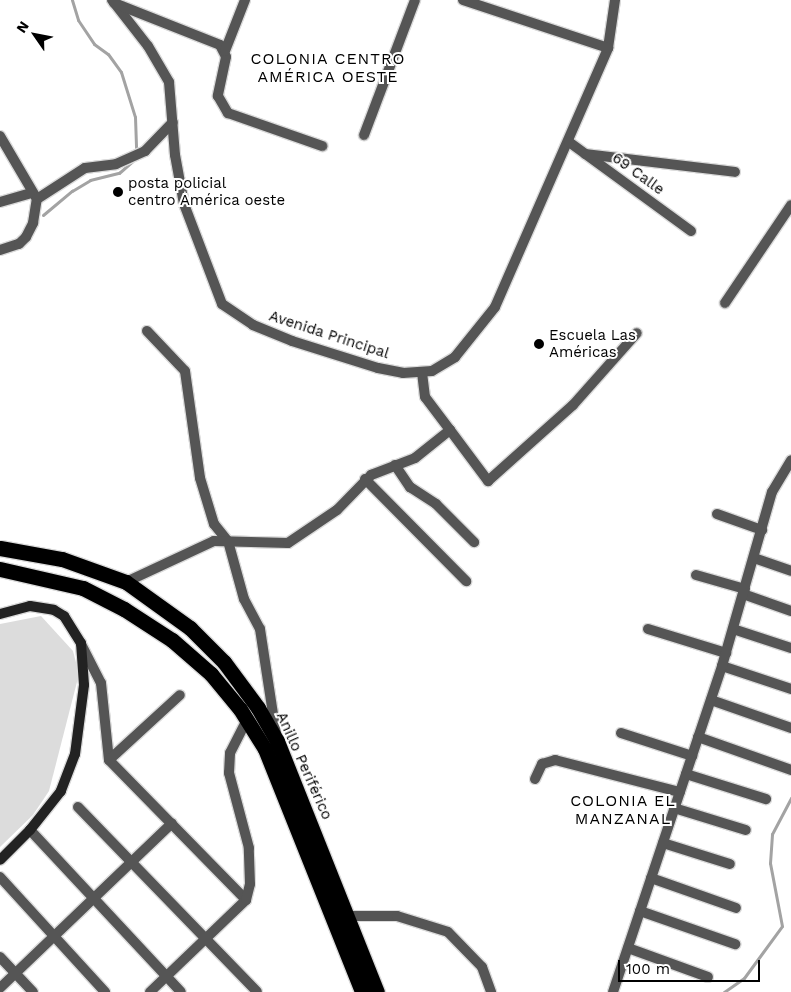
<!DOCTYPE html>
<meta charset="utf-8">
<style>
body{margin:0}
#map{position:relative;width:791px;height:992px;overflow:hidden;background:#fff;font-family:"Work Sans",sans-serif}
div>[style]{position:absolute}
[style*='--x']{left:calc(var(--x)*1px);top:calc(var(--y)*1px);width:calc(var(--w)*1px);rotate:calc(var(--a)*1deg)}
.green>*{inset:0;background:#dcdcdc}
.stream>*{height:3px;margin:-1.5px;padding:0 1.5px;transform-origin:1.5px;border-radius:1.5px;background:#a3a3a3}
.roads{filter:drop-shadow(1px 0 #dbdbdb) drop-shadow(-1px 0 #dbdbdb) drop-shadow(0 1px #dbdbdb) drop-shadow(0 -1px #dbdbdb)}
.street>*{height:10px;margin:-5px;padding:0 5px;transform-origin:5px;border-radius:5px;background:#555}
.secondary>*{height:10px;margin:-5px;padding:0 5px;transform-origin:5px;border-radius:5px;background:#222}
.highway>*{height:15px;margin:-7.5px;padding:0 7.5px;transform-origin:7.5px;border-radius:7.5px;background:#000}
.dots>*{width:14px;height:14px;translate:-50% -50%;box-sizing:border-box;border:2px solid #fff;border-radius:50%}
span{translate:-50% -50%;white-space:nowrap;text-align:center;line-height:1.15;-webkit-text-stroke:4px #fff;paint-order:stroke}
.street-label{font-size:15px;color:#000}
.poi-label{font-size:15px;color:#000}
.left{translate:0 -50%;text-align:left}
.neighbourhood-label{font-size:16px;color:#000;letter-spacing:1px}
.north{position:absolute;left:10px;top:10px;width:50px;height:50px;-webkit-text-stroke:4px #fff;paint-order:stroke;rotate:303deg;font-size:14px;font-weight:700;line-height:20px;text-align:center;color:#000}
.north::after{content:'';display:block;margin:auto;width:18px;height:22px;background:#000;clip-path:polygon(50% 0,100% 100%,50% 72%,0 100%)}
.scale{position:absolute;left:618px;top:960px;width:142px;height:22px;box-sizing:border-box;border:2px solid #000;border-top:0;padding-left:6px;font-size:15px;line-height:18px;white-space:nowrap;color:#000;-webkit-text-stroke:4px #fff;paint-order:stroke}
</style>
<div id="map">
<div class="green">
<div style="clip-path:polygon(41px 616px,73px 651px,79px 674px,49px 791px,33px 815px,0 847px,0 624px)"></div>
</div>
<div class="stream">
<div style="--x:72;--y:0;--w:21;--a:73"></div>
<div style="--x:78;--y:20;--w:29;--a:56"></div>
<div style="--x:94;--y:44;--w:17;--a:36"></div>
<div style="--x:108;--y:54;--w:22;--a:54"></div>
<div style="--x:121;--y:72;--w:47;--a:72.7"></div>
<div style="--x:135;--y:117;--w:35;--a:88"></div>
<div style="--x:43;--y:215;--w:38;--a:-40"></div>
<div style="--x:72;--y:191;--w:21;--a:-31"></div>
<div style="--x:90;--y:180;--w:30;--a:-14"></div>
<div style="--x:119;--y:173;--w:18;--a:-41"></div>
<div style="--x:724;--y:992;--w:24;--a:-35"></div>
<div style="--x:744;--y:978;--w:64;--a:-53.8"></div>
<div style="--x:782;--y:926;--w:64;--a:-100.8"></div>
<div style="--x:770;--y:863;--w:29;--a:-86"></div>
<div style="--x:772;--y:834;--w:41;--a:-62.2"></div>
</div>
<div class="roads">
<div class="street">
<div style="--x:112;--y:0;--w:58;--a:52"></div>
<div style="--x:148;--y:46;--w:42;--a:59.7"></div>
<div style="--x:169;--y:82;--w:73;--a:85.3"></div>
<div style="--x:175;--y:155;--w:50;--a:79.6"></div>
<div style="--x:184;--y:204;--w:107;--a:69.2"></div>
<div style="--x:222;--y:304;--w:37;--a:34"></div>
<div style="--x:253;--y:325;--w:42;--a:22.3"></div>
<div style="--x:292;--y:341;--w:90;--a:17.4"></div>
<div style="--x:378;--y:368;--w:25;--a:11"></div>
<div style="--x:403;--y:373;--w:29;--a:-4"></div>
<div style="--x:432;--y:371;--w:27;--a:-31"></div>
<div style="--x:455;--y:357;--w:64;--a:-51.3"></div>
<div style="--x:495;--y:307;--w:283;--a:-66.4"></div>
<div style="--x:608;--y:48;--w:49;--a:-81.7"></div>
<div style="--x:463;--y:0;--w:153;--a:18.3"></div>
<div style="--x:114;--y:3;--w:114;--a:21.6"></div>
<div style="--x:220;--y:45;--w:13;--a:63"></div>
<div style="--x:226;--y:57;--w:40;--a:102"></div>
<div style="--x:218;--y:96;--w:20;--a:60"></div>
<div style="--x:228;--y:113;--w:100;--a:19.3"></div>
<div style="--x:225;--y:51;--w:55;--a:-68.6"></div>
<div style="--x:364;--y:135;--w:144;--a:-69.3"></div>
<div style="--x:0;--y:136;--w:73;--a:59.6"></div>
<div style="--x:569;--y:142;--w:151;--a:36.1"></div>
<div style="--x:585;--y:154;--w:151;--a:6.8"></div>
<div style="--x:0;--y:202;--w:33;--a:-16"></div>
<div style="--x:0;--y:250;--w:20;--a:-18"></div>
<div style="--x:19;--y:244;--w:10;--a:-45"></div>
<div style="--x:26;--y:237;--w:16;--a:-63"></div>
<div style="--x:33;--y:223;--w:24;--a:-81"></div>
<div style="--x:37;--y:199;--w:57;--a:-32.9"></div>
<div style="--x:85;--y:168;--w:31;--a:-7"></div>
<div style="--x:116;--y:164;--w:32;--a:-24"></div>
<div style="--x:145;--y:151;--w:40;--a:-46"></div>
<div style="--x:725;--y:303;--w:118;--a:-56"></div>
<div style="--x:147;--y:331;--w:55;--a:46.5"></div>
<div style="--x:185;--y:371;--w:108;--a:82"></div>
<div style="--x:200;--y:478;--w:48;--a:73.1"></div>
<div style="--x:214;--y:524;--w:22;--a:51"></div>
<div style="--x:228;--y:541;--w:60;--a:74.6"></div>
<div style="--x:244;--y:599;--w:34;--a:62"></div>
<div style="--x:260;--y:629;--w:105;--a:81.3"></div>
<div style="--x:450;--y:430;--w:64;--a:53.3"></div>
<div style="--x:488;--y:481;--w:114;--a:-41.8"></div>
<div style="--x:573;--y:405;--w:96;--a:-48.4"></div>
<div style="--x:395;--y:465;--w:27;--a:56"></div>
<div style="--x:410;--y:487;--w:31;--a:33"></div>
<div style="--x:436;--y:504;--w:54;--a:45"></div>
<div style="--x:365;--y:479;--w:144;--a:45.3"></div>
<div style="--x:717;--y:514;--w:48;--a:19.6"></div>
<div style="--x:754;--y:558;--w:39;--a:19"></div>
<div style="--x:696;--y:575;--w:51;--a:15.9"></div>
<div style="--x:126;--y:582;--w:97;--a:-25"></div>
<div style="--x:214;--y:541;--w:74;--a:1.5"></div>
<div style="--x:288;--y:543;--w:59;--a:-34"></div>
<div style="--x:337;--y:510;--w:49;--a:-45.8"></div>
<div style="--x:371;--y:475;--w:47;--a:-21.1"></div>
<div style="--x:415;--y:458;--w:45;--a:-38.7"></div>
<div style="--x:450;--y:430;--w:41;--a:-127.1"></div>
<div style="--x:425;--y:397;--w:25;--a:-97"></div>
<div style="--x:743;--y:594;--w:51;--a:19.5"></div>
<div style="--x:648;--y:629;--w:82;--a:17.1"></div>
<div style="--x:733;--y:629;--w:61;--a:18.1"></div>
<div style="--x:81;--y:644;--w:44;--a:62.9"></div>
<div style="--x:101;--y:683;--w:77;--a:84.1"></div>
<div style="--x:109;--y:760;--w:196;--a:45.6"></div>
<div style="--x:722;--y:666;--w:73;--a:18.4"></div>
<div style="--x:711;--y:700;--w:85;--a:19.3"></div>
<div style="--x:621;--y:733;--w:75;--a:17.9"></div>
<div style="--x:698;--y:737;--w:99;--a:19.5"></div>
<div style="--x:109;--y:760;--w:96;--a:-42.5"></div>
<div style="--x:686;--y:774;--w:84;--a:17.4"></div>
<div style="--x:535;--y:779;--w:17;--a:-65"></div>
<div style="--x:542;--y:764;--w:14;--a:-17"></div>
<div style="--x:555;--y:760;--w:129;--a:14.4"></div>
<div style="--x:78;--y:807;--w:257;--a:45.9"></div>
<div style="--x:674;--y:808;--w:75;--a:17"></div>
<div style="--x:30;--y:830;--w:221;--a:47"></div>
<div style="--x:663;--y:843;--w:70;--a:17.4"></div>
<div style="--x:0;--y:877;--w:156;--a:47.6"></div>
<div style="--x:651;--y:878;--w:90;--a:19.4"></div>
<div style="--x:640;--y:911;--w:101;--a:19.2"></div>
<div style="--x:349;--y:916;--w:48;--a:0"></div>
<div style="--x:397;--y:916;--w:53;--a:17.4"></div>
<div style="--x:448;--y:932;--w:49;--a:45.8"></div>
<div style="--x:482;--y:967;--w:27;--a:70"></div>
<div style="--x:628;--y:948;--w:85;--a:19.9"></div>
<div style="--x:0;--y:957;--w:48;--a:46.7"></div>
<div style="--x:0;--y:988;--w:238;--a:-43.8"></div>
<div style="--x:150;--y:992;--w:133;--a:-43.8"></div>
<div style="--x:246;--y:900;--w:16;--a:-76"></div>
<div style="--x:250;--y:884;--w:36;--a:-92"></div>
<div style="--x:249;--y:848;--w:78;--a:-104.9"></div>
<div style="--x:229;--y:773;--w:20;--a:-87"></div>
<div style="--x:230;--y:753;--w:37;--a:-63"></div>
<div style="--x:613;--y:992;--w:344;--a:-71.5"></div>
<div style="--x:722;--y:666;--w:181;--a:-74"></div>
<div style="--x:772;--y:492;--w:37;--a:-59"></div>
</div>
<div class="secondary">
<div style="--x:0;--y:614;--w:31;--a:-15"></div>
<div style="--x:30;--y:606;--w:24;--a:9"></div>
<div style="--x:54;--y:610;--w:12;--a:31"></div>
<div style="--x:64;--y:616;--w:32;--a:58"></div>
<div style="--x:81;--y:643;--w:42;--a:85.9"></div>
<div style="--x:84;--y:685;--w:70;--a:97.4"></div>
<div style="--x:75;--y:754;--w:40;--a:111"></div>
<div style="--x:61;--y:791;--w:50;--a:128.5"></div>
<div style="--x:30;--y:830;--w:42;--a:135"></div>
</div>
<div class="highway">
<div style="--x:0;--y:548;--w:63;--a:10.1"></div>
<div style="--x:62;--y:559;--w:68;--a:19.8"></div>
<div style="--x:126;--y:582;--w:79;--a:35.7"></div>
<div style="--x:190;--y:628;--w:48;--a:45"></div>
<div style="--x:224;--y:662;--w:57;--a:53.5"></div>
<div style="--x:258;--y:708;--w:38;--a:60"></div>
<div style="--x:277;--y:741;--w:270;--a:68.3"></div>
<div style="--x:0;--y:569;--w:85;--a:12.9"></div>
<div style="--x:83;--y:588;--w:46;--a:27.1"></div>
<div style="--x:124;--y:609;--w:57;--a:32.9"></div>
<div style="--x:172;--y:640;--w:52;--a:41.1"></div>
<div style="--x:211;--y:674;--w:45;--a:50.4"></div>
<div style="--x:240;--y:709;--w:47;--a:58"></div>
<div style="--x:265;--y:749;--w:262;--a:68.2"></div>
</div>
</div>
<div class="dots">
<div style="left:118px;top:192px;background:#000"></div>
<div style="left:539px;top:344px;background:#000"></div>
</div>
<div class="street-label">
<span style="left:638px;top:174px;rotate:36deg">69 Calle</span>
<span style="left:329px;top:335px;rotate:18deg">Avenida Principal</span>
<span style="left:304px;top:766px;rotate:66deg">Anillo Periférico</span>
</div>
<div class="poi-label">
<span class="left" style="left:128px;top:192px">posta policial<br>centro América oeste</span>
<span class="left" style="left:549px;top:344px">Escuela Las<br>Américas</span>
</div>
<div class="neighbourhood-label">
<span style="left:328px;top:68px">COLONIA CENTRO<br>AMÉRICA OESTE</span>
<span style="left:623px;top:810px">COLONIA EL<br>MANZANAL</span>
</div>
<div class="north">N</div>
<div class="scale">100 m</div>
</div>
